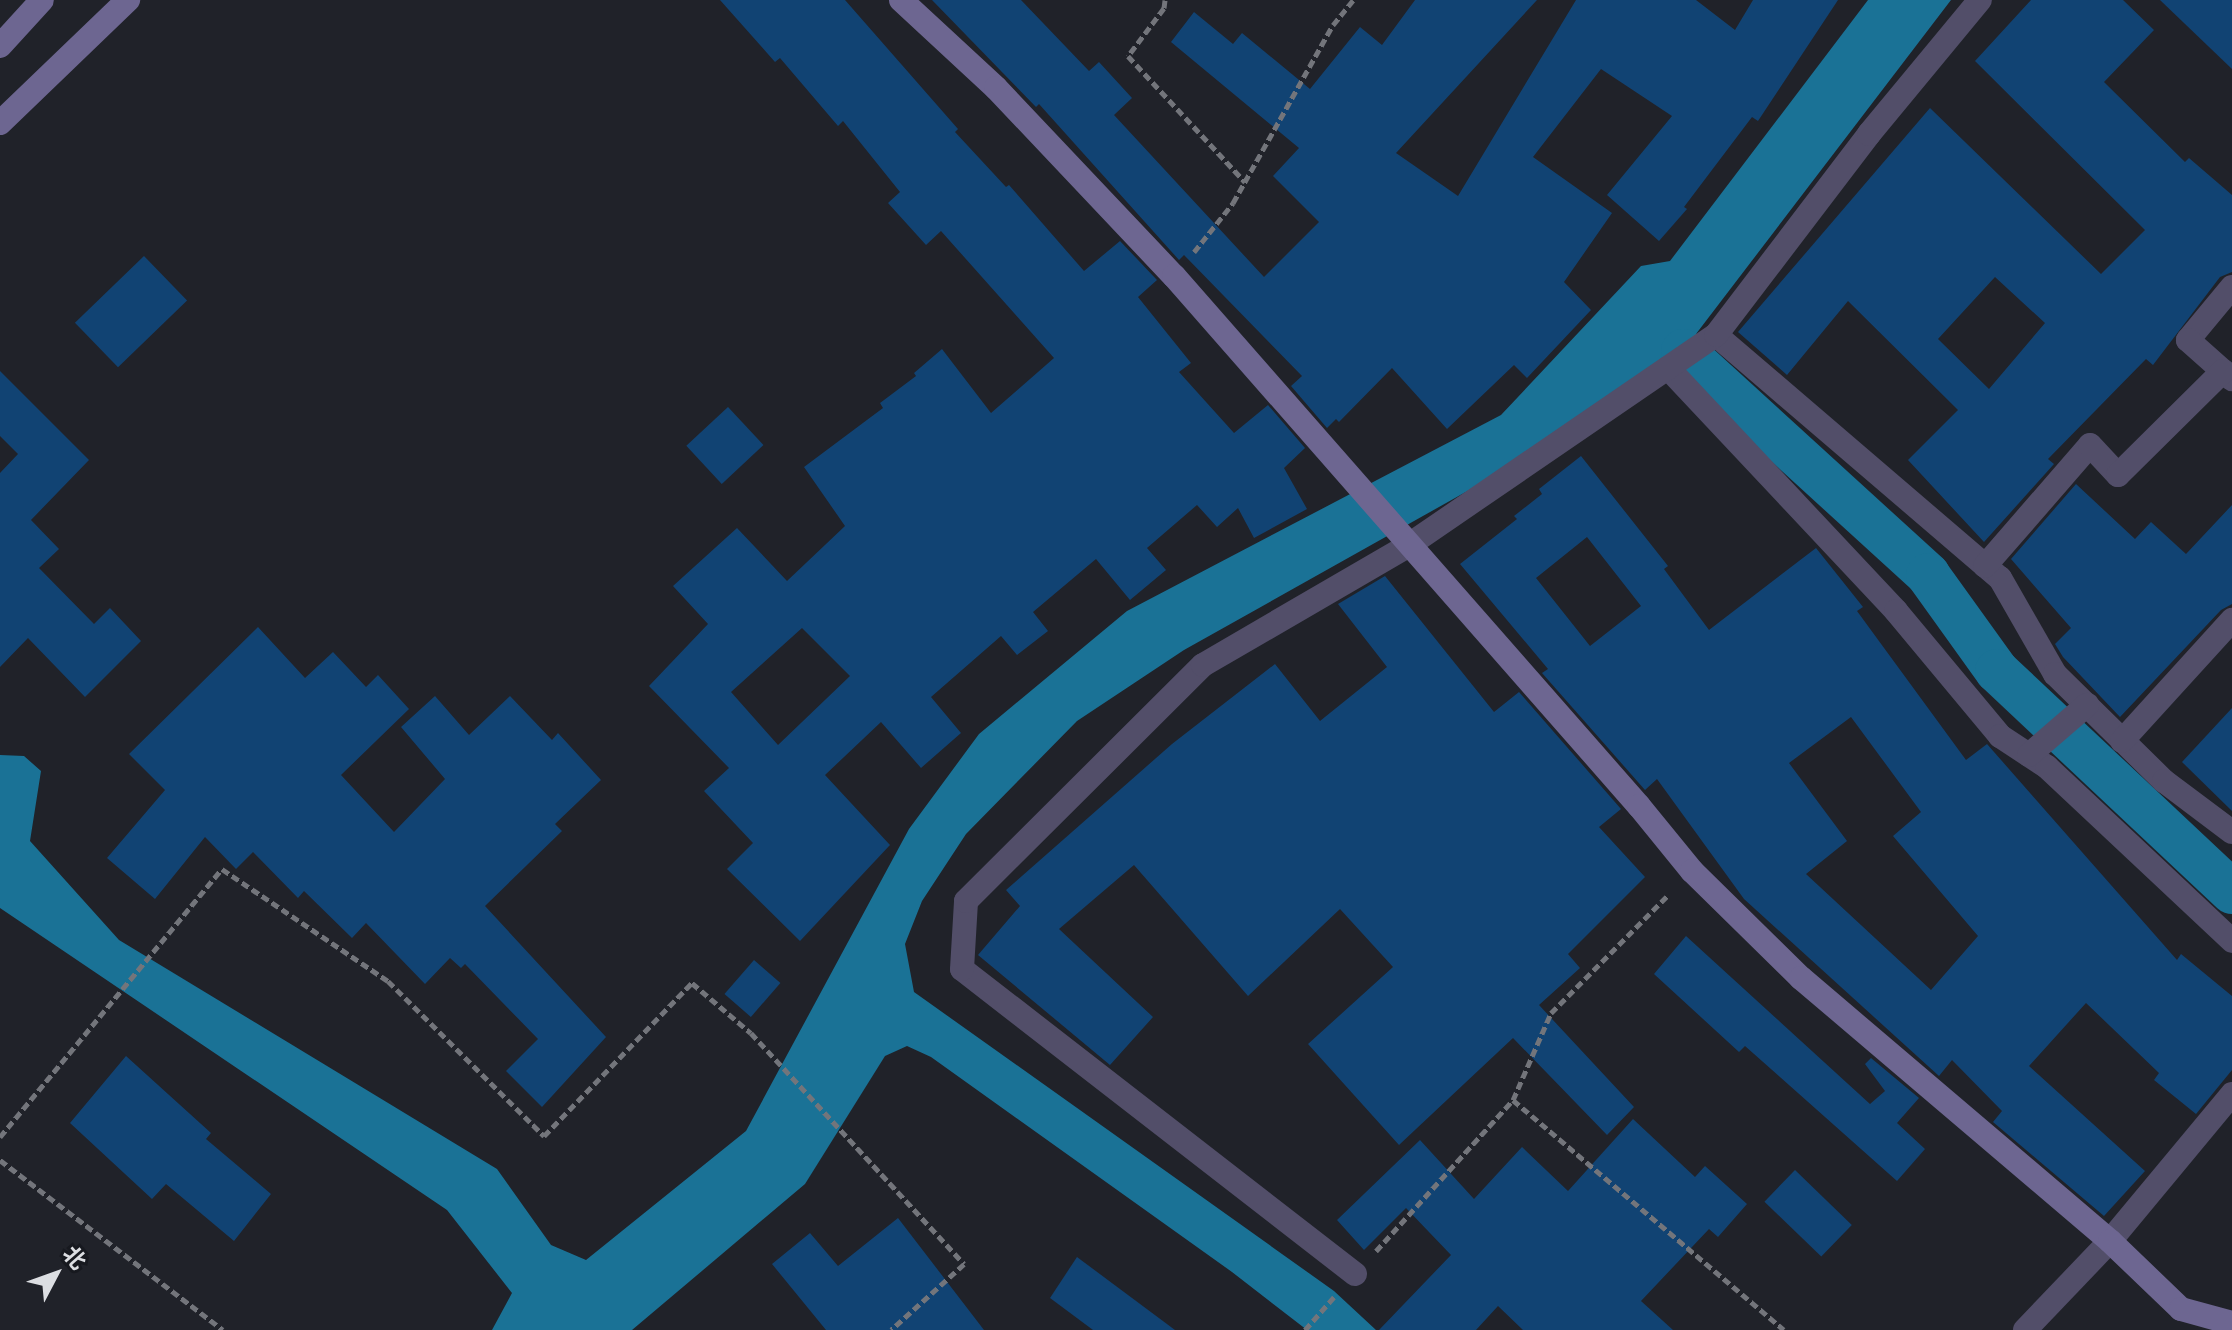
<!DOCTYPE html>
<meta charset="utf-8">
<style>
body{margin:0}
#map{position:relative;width:2232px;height:1330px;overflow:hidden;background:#202229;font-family:Karla,"Noto Sans SC",sans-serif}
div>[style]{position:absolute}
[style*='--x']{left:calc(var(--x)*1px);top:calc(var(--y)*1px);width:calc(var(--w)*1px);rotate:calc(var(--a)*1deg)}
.water>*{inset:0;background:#1a7296}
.canal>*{height:44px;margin:-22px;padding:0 22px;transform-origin:22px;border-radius:22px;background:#1a7296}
.building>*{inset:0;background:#114373;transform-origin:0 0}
.path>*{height:5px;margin-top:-2.5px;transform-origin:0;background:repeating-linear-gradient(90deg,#73757b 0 8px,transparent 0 12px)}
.street>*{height:24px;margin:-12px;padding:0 12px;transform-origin:12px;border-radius:12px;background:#524e69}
.secondary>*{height:24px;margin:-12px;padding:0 12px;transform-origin:12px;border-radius:12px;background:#6d6691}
span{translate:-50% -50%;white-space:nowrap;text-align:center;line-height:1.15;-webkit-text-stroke:6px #17191f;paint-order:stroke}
.north{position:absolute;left:16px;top:1234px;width:80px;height:80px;-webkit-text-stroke:6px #17191f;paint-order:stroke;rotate:49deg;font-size:22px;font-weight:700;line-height:32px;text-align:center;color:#dcdee2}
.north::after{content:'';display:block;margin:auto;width:28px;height:36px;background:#dcdee2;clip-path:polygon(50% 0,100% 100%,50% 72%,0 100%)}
</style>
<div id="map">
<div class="water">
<div style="clip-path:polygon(1868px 0,1951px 0,1683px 351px,1480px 484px,1184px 650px,1077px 721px,966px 834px,922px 901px,905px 944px,914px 992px,1334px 1291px,1376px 1330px,1307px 1330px,1232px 1272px,931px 1057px,907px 1046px,885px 1056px,805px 1184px,632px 1330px,492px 1330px,512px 1293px,447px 1210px,0 908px,0 755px,24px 756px,41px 771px,30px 841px,119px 940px,497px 1169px,551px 1245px,586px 1260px,746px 1131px,909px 829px,979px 734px,1127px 611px,1501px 415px,1641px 266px,1670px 261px)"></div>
</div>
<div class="canal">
<div style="--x:1683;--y:351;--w:332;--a:42.4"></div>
<div style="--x:1928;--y:575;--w:118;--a:54.3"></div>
<div style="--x:1997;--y:671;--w:323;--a:43.2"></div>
</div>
<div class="building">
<div style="clip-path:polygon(evenodd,720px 0,845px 0,958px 129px,955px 132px,1006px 187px,1009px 185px,1084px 271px,1120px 241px,1157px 280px,1138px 297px,1191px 363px,1179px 372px,1234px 433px,1268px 405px,1305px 448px,1284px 468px,1307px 509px,1254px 538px,1238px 508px,1217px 527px,1197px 505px,1147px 548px,1166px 570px,1130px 600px,1096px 559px,1033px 612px,1048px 631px,1017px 655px,1001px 636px,931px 697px,961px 733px,921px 768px,881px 722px,825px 775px,890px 845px,800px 941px,727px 869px,753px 843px,704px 791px,729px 768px,649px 686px,708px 624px,673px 586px,737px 528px,787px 581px,845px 526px,804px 467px,883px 408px,880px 403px,916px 376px,914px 373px,942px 349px,991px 413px,1054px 358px,941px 231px,926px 245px,888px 203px,900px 192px,843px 121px,838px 126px,780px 58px,775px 62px,720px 0,802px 628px,850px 676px,778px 745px,731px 692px,802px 628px)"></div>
<div style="clip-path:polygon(932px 0,1021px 0,1089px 71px,1099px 62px,1132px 98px,1114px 115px,1264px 277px,1319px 222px,1273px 176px,1299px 148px,1171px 42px,1194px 12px,1233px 44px,1242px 33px,1310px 89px,1360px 27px,1382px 45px,1415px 0,1537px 0,1396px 153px,1458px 196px,1576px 0,1696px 0,1735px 30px,1753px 0,1838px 0,1758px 121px,1752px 117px,1684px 207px,1687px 209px,1659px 241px,1607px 195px,1672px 116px,1601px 69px,1533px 157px,1612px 213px,1564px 282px,1591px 310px,1527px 378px,1514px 365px,1447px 429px,1392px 368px,1339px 422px,1336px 419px,1327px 428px,1291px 386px,1302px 376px,1184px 255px,1179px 260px,1039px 104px,1036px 107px)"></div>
<div style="clip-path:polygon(evenodd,2031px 0,2123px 0,2154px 30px,2104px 82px,2185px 162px,2189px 158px,2232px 195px,2232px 272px,2220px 277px,2153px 365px,2146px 359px,2048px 459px,2054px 464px,1984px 542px,1908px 460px,1958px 410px,1848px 301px,1787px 375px,1738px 332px,1930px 108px,2101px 274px,2145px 230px,1975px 61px,2031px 0,1995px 277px,2045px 323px,1989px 389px,1938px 339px,1995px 277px)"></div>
<div style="clip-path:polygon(2160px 0,2232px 0,2232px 69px)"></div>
<div style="left:144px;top:256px;width:62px;height:96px;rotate:46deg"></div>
<div style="clip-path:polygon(0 371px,89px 460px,31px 520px,59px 549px,39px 568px,94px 624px,110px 608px,141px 641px,85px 697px,28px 638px,0 667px,0 473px,18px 454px,0 436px)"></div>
<div style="left:728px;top:407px;width:52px;height:57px;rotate:47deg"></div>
<div style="clip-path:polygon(evenodd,1581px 456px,1668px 566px,1664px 569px,1709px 630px,1816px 548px,1863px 607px,1857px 611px,1966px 760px,1987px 744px,2177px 960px,2181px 954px,2232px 996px,2232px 1070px,2196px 1114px,2154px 1080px,2159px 1073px,2086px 1003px,2029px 1066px,2145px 1171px,2104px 1216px,1993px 1122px,2002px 1111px,1952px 1060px,1939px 1076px,1744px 899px,1657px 779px,1645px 790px,1542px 673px,1548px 669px,1460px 564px,1517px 519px,1514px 516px,1542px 494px,1539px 489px,1581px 456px,1587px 537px,1641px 606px,1590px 646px,1536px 578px,1587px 537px,1581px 456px,1851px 717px,1921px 812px,1893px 836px,1978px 936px,1931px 990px,1806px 874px,1847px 841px,1789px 763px,1851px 717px)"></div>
<div style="clip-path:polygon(2076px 484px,2135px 539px,2151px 522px,2186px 554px,2232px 505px,2232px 604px,2221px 610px,2120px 717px,2063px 657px,2055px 644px,2071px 628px,2011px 559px)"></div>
<div style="clip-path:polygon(1385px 576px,1494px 712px,1519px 692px,1621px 809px,1599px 827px,1645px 877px,1568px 954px,1580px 968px,1539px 1005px,1634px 1107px,1607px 1135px,1513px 1038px,1399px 1145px,1308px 1044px,1393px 967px,1340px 909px,1248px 996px,1134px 865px,1059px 929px,1153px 1017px,1110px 1065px,978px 955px,1020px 906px,1006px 890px,1172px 744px,1275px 664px,1320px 721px,1387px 667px,1338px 604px)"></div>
<div style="clip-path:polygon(258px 627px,305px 678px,333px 652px,366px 687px,378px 675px,409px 709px,341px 775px,394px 832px,445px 779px,401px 727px,435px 696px,469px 735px,510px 696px,552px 740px,558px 733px,601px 780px,555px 824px,562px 831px,485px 906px,606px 1037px,542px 1107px,506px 1071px,538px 1039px,465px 964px,461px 968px,450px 958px,425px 984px,366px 923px,352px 938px,304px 891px,298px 898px,253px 852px,236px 869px,205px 837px,155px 899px,107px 858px,165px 790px,129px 754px)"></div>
<div style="clip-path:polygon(2232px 708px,2232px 811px,2182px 762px)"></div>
<div style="clip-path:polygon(1686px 936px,1870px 1104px,1885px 1091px,1865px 1064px,1871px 1058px,1919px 1098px,1897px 1123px,1925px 1149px,1897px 1181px,1745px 1046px,1739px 1052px,1654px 974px)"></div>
<div style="left:754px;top:960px;width:35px;height:45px;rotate:41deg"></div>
<div style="clip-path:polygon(126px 1056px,211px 1133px,206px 1139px,271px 1194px,234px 1241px,166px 1184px,152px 1199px,70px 1123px)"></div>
<div style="clip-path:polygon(1633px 1119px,1695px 1177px,1705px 1166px,1747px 1204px,1718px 1237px,1709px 1229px,1641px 1301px,1673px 1330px,1523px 1330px,1498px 1306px,1476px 1330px,1379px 1330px,1451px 1255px,1406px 1208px,1364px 1250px,1337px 1220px,1420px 1140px,1474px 1199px,1522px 1147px,1568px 1191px)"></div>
<div style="left:1795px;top:1170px;width:79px;height:44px;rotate:44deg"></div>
<div style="clip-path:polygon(898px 1218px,984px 1330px,826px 1330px,772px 1264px,810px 1233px,838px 1266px)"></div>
<div style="clip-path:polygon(1077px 1257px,1175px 1330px,1093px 1330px,1050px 1298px)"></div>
</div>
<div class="path">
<div style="--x:1165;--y:0;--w:8;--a:97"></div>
<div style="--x:1164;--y:8;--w:60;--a:126.9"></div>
<div style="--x:1128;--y:56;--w:172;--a:47.1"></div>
<div style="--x:1194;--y:252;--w:63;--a:-51.5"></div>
<div style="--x:1233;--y:203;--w:204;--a:-60.7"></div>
<div style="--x:1333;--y:25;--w:32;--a:-51"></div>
<div style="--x:1513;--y:1100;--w:355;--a:40.3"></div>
<div style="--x:0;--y:1137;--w:348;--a:-50.4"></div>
<div style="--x:222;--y:869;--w:200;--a:34"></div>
<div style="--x:388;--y:981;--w:220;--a:44.8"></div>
<div style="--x:544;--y:1136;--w:213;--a:-46"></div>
<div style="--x:692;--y:983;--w:77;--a:40.3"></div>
<div style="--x:751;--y:1033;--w:314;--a:47.3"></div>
<div style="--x:964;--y:1264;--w:98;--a:137.9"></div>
<div style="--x:0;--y:1160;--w:280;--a:37.3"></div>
<div style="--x:1376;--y:1251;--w:204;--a:-47.8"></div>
<div style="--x:1513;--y:1100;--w:95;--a:-66.4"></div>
<div style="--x:1551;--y:1013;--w:168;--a:-45.2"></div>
<div style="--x:1305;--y:1330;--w:44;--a:-48.7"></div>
</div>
<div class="street">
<div style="--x:2232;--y:287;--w:69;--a:129.7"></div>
<div style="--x:2188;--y:340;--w:59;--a:41.6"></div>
<div style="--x:1716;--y:335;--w:374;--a:40.6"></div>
<div style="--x:2000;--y:578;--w:111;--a:60.2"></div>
<div style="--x:2055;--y:674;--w:153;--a:44.5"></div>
<div style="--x:2164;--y:781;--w:85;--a:36.9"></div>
<div style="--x:1668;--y:368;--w:333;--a:46.8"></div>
<div style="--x:1896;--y:611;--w:163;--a:50.2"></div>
<div style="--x:2000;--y:736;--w:56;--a:33.4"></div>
<div style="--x:2047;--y:767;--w:254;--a:43.2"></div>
<div style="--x:1985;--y:566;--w:160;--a:-49"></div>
<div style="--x:2090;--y:445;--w:41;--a:47"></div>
<div style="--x:2118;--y:475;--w:148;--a:-44.7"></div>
<div style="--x:2122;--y:741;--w:164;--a:-47.7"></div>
<div style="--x:2029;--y:755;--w:77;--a:-40.8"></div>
<div style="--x:1355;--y:1274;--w:497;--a:-142.2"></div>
<div style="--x:962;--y:969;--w:68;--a:-86.6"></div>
<div style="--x:966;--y:901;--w:334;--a:-44.9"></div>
<div style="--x:1203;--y:665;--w:238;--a:-30.2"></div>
<div style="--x:1409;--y:545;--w:372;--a:-34.4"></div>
<div style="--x:1716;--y:335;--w:253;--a:-52.7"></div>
<div style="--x:1869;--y:134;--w:174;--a:-50.4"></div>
<div style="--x:2025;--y:1330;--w:123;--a:-46.3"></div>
<div style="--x:2110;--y:1241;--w:191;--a:-50.3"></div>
</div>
<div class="secondary">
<div style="--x:901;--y:0;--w:129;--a:42.8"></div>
<div style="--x:996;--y:88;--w:259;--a:46.6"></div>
<div style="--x:1174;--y:276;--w:705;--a:48.74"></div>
<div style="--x:1639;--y:806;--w:84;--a:50.8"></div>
<div style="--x:1692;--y:871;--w:153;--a:44.5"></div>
<div style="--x:1801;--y:978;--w:406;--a:40.4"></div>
<div style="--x:2110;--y:1241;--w:98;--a:43.8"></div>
<div style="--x:2181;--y:1309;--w:53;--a:15.4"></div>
<div style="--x:0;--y:46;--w:62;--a:-47.6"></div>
<div style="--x:0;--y:123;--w:178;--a:-43.9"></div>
</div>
<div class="north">北</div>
</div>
